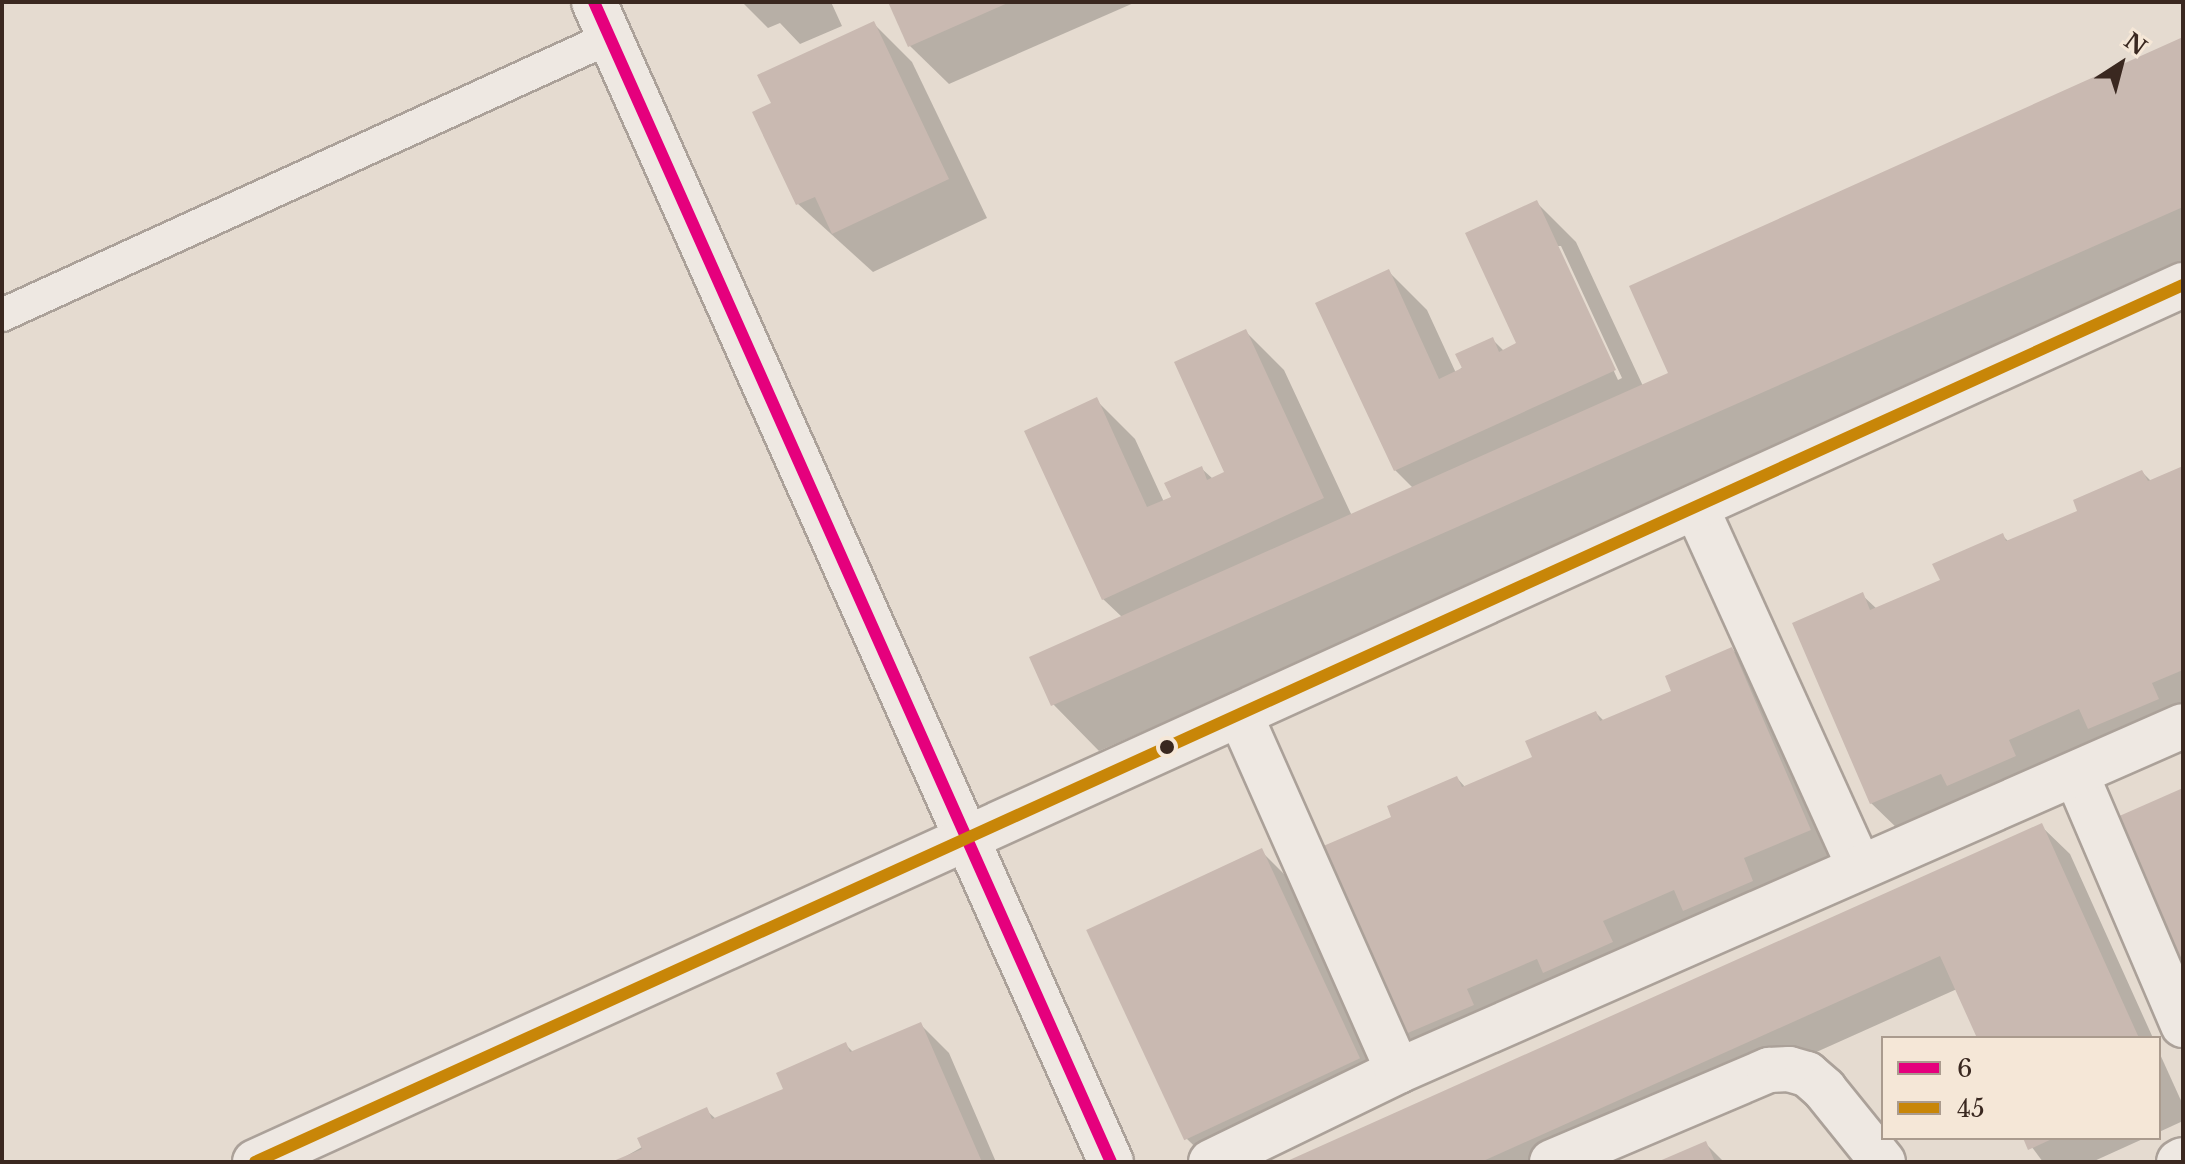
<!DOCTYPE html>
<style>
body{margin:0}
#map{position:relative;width:2185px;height:1164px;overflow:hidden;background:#e5dbd0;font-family:"Libre Baskerville",serif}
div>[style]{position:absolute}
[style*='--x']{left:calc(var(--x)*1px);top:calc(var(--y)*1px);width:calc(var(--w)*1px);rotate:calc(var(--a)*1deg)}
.shadow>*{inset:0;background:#0003}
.building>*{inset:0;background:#c9b9b1;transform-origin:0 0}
.roads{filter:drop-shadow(2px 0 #aba199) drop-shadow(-2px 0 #aba199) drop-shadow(0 2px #aba199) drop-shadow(0 -2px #aba199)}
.lane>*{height:32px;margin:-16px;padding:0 16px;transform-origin:16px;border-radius:16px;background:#eee8e2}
.street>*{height:44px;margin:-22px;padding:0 22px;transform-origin:22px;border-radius:22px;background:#eee8e2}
.bus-1>*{height:12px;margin:-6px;padding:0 6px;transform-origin:6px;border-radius:6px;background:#e5007d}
.bus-2>*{height:12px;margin:-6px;padding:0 6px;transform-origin:6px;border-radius:6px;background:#c88608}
.dots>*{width:22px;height:22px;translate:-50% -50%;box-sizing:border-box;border:4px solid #f5e7d7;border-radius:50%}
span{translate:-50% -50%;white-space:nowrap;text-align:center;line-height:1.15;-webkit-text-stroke:6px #f5e7d7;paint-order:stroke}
.frame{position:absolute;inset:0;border:4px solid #3a2820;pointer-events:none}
.legend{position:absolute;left:1881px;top:1036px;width:280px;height:104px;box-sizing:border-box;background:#f5e7d7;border:2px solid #aa9b8e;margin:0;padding:10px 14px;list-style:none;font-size:24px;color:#3a2820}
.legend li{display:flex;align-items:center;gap:16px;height:40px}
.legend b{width:40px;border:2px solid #aa9b8e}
.north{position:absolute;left:2081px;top:24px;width:80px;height:80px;-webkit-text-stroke:6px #f5e7d7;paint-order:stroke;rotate:36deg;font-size:22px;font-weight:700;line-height:32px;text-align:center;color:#3a2820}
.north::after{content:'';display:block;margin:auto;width:28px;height:36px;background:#3a2820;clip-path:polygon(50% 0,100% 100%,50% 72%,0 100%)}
</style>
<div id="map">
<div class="shadow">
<div style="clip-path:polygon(742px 2px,831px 2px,842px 26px,800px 44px,780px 23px,768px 28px)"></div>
<div style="clip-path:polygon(890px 2px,1136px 2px,949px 84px,910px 46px)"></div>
<div style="clip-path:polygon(873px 23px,912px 62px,987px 218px,873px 272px,798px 204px,774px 104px)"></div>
<div style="clip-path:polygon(evenodd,2183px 39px,2183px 273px,1099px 751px,1053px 704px,1122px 617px,1103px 599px,1096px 400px,1135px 439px,1164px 502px,1174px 498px,1201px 468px,1213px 479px,1227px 473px,1245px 331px,1284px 370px,1352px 516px,1413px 488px,1395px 470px,1388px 271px,1427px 310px,1456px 373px,1492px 339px,1504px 351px,1519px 344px,1537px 203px,1576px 242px,1643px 386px,1671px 374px,2183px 39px,1556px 246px,1561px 246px,1622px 378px,1618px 380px,1556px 246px)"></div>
<div style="clip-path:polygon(2183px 468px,2183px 710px,1900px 831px,1871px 803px,1862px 595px,1877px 609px,1942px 581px,2003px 536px,2009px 542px,2080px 512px,2142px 472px,2152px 482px)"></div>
<div style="clip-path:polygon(1732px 649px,1760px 677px,1838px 858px,1433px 1062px,1405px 1033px,1394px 818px,1457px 778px,1466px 788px,1535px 758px,1596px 713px,1604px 721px,1673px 692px)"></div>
<div style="clip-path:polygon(2041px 826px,2070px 854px,2153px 1038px,1979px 1038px,1957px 989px,1571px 1162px,1289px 1162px)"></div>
<div style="clip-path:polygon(1261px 851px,1289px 879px,1388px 1086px,1211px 1162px,1187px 1139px)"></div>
<div style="clip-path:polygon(920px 1024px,949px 1053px,996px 1162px,616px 1162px,706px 1110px,716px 1119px,786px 1090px,846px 1045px,854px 1053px)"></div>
<div style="clip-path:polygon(2159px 1052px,2183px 1105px,2183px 1121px,2159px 1132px)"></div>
<div style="clip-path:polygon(2025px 1138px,2145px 1138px,2092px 1162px,2043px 1162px)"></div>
<div style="clip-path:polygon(1705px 1143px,1724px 1162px,1663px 1162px)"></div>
</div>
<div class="building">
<div style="clip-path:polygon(888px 2px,1010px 2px,908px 47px)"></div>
<div style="clip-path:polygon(874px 21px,949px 179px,832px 234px,815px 197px,796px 205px,752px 112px,771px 103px,757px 75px)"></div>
<div style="clip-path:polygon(2183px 37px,2183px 207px,1051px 706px,1029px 657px,1668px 373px,1629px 286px)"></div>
<div style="clip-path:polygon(1537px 200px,1616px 370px,1394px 471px,1315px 303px,1389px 269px,1439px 379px,1462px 368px,1455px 354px,1493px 337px,1499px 352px,1516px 343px,1465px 233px)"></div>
<div style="clip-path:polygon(1246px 329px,1324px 498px,1102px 600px,1024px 431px,1097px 397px,1147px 507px,1171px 497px,1164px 483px,1202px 466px,1207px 480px,1224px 472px,1174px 362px)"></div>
<div style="clip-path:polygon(2183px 466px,2183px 670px,2152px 683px,2159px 699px,2088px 729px,2079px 709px,2009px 740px,2016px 756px,1947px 786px,1941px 774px,1870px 804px,1792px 623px,1863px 592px,1870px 610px,1940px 580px,1932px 564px,2003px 533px,2006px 541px,2077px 511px,2073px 500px,2142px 470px,2148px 481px)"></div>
<div style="clip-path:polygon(1732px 647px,1811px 830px,1744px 858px,1753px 881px,1683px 911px,1674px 890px,1603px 921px,1613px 942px,1543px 973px,1537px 959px,1467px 989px,1474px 1005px,1403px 1035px,1321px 847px,1391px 817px,1387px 806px,1457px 776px,1462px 787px,1532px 757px,1525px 741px,1596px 711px,1600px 721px,1671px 691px,1665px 676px)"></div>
<div style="clip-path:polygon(2183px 788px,2183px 989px,2108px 821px)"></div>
<div style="clip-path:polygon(2042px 823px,2139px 1038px,1977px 1038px,1940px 956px,1481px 1162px,1285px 1162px)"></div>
<div style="left:1262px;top:848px;width:232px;height:194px;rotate:65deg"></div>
<div style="clip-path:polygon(921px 1022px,982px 1162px,611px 1162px,642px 1149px,637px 1138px,707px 1107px,712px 1119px,783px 1089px,776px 1073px,846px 1042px,850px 1052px)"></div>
<div style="clip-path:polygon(2023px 1138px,2054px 1138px,2028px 1150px)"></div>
<div style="clip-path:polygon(1706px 1141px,1715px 1162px,1657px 1162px)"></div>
</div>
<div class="roads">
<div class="lane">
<div style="--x:2;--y:315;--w:667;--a:-24.53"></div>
</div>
<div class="street">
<div style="--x:594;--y:2;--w:1270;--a:65.98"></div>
<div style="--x:1696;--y:507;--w:395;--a:65.6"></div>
<div style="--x:2076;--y:774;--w:273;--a:66.9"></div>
<div style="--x:1398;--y:1071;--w:857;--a:-23.73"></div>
<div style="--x:255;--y:1162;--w:2118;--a:-24.46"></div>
<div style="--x:1211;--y:1162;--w:208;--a:-25.9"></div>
<div style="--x:1398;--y:1071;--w:390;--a:-113.9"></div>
<div style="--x:1552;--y:1162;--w:236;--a:-23"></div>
<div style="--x:1769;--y:1070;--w:20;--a:-3"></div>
<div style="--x:1789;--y:1069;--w:19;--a:16"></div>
<div style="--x:1807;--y:1074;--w:23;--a:41"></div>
<div style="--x:1824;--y:1089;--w:94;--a:51.1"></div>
<div style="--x:2179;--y:1162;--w:4;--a:-27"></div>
</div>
</div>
<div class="bus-1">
<div style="--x:594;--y:2;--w:1270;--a:65.98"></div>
</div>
<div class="bus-2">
<div style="--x:255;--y:1162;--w:2118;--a:-24.46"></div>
</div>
<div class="dots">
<div style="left:1167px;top:747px;background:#3a2820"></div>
</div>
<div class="frame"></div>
<ul class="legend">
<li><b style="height:10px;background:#e5007d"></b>6</li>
<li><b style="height:10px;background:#c88608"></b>45</li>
</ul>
<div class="north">N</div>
</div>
